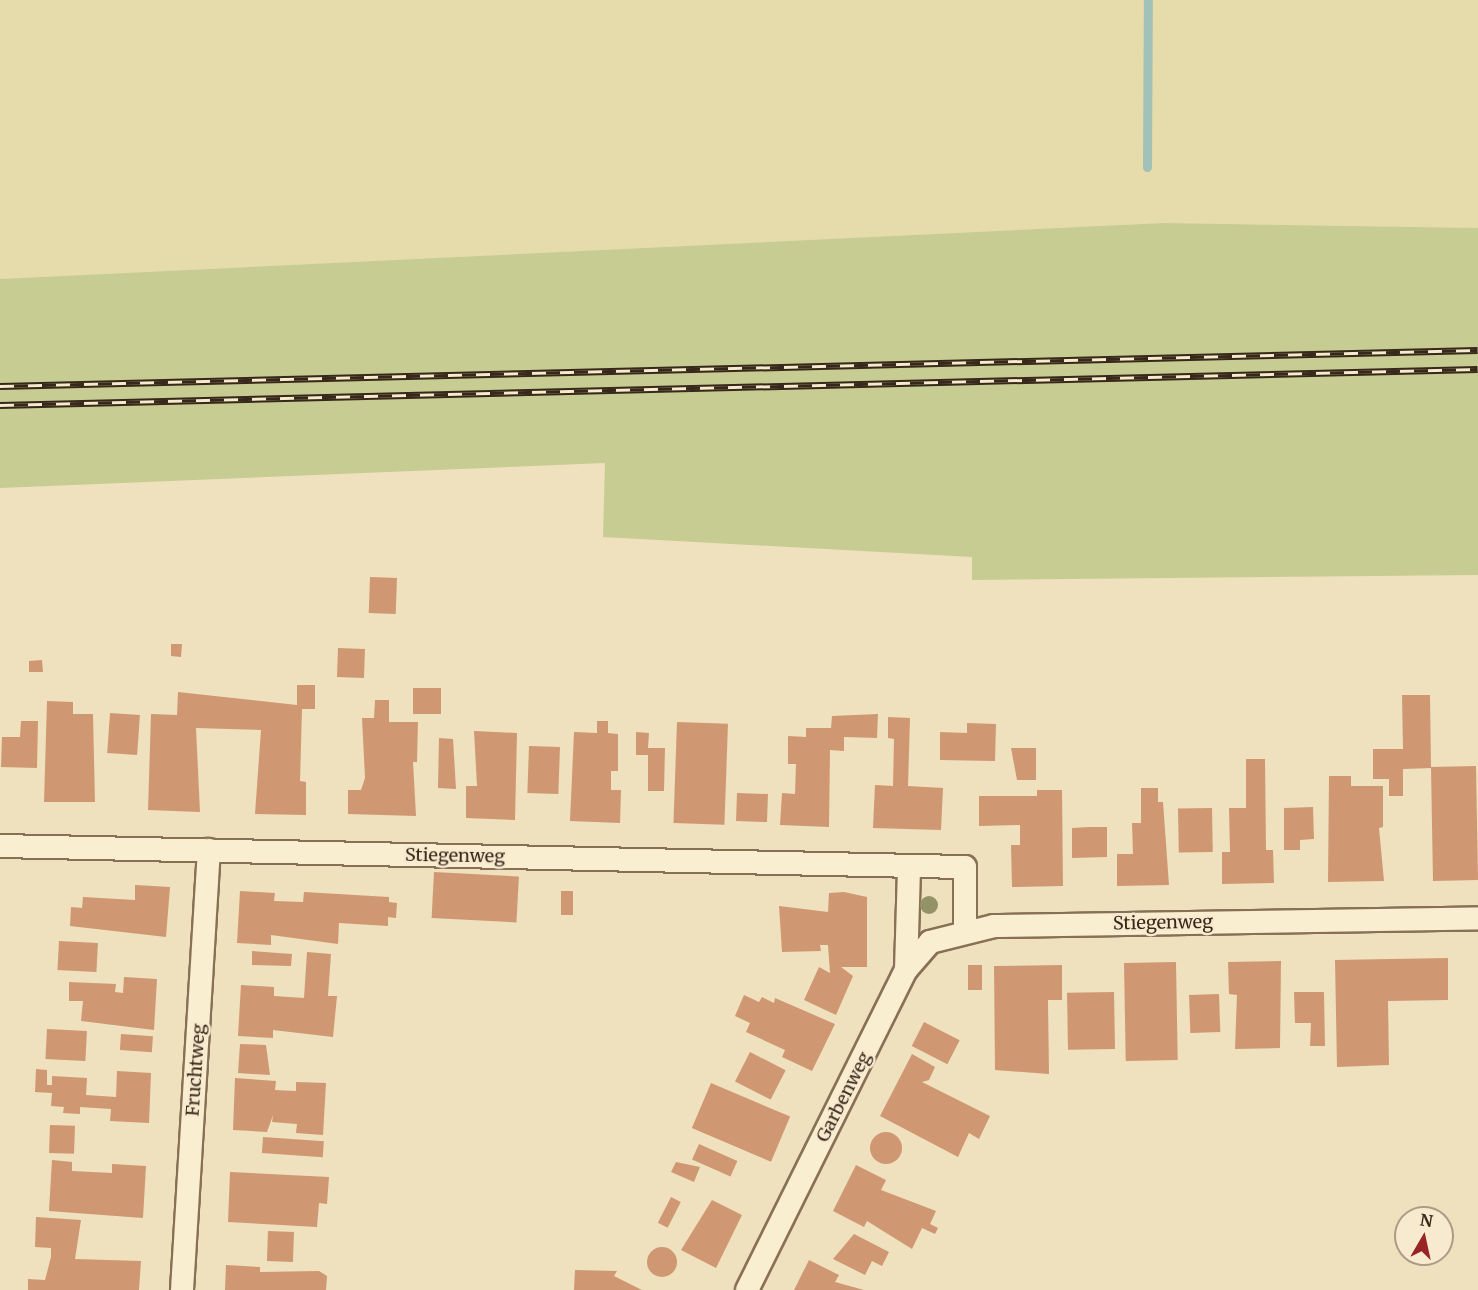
<!DOCTYPE html>
<style>
body{margin:0}
#map{position:relative;width:1478px;height:1290px;overflow:hidden;background:#efe0be;font-family:Merriweather,serif}
div>[style]{position:absolute}
[style*='--x']{left:calc(var(--x)*1px);top:calc(var(--y)*1px);width:calc(var(--w)*1px);rotate:calc(var(--a)*1deg)}
.farmland>*{inset:0;background:#e5dbab}
.green>*{inset:0;background:#c7cd92}
.stream>*{height:9px;margin:-4.5px;padding:0 4.5px;transform-origin:4.5px;border-radius:4.5px;background:#a2c1b7}
.building>*{inset:0;background:#cf9872;transform-origin:0 0}
.round{border-radius:50%}
.roads{filter:drop-shadow(2px 0 #887056) drop-shadow(-2px 0 #887056) drop-shadow(0 2px #887056) drop-shadow(0 -2px #887056)}
.minor>*{height:22px;margin:-11px;padding:0 11px;transform-origin:11px;border-radius:11px;background:#faeed1}
.rail>*{height:7px;margin-top:-3.5px;transform-origin:0;background:repeating-linear-gradient(90deg,#f7eace 0 14px,#37281b 0 28px);box-sizing:border-box;border-block:2px solid #37281b}
.trees>*{width:18px;height:18px;margin:-9px;border-radius:50%;background:#939368}
span{translate:-50% -50%;white-space:nowrap;text-align:center;line-height:1.15;-webkit-text-stroke:5px #f7eace;paint-order:stroke}
.street-label{font-size:18px;color:#37281b}
.north{position:absolute;left:1394px;top:1206px;width:60px;height:60px;box-sizing:border-box;background:#f7eace;border:2px solid #aa9c86;border-radius:50%;rotate:9deg;font-size:16px;font-weight:700;line-height:24px;text-align:center;color:#37281b}
.north::after{content:'';display:block;margin:auto;width:21px;height:27px;background:#992425;clip-path:polygon(50% 0,100% 100%,50% 72%,0 100%)}
</style>
<div id="map">
<div class="farmland">
<div style="clip-path:polygon(0 0,1478px 0,1478px 228px,1163px 223px,0 279px)"></div>
</div>
<div class="green">
<div style="clip-path:polygon(1163px 223px,1478px 228px,1478px 575px,972px 580px,972px 557px,603px 537px,605px 463px,0 488px,0 279px)"></div>
</div>
<div class="stream">
<div style="--x:1147;--y:167;--w:167;--a:-89.7"></div>
</div>
<div class="building">
<div style="left:370px;top:577px;width:27px;height:36px;rotate:2deg"></div>
<div style="clip-path:polygon(171px 644px,182px 644px,181px 657px,171px 656px)"></div>
<div style="left:338px;top:648px;width:27px;height:29px;rotate:2deg"></div>
<div style="clip-path:polygon(42px 660px,43px 672px,29px 672px,29px 661px)"></div>
<div style="clip-path:polygon(297px 685px,315px 685px,315px 709px,302px 709px,300px 781px,306px 782px,306px 815px,255px 814px,261px 730px,229px 729px,196px 728px,200px 812px,148px 810px,151px 714px,177px 715px,178px 692px,297px 705px)"></div>
<div style="left:413px;top:688px;width:28px;height:26px"></div>
<div style="clip-path:polygon(1402px 695px,1430px 695px,1431px 767px,1476px 766px,1478px 880px,1433px 881px,1431px 768px,1403px 769px,1403px 796px,1389px 796px,1389px 779px,1373px 779px,1373px 749px,1403px 749px)"></div>
<div style="clip-path:polygon(375px 700px,389px 700px,389px 722px,418px 722px,417px 762px,413px 762px,416px 816px,348px 814px,348px 790px,361px 790px,365px 778px,362px 718px,374px 718px)"></div>
<div style="clip-path:polygon(47px 701px,73px 702px,73px 714px,93px 714px,95px 802px,44px 802px)"></div>
<div style="left:110px;top:713px;width:30px;height:40px;rotate:4deg"></div>
<div style="clip-path:polygon(878px 714px,877px 738px,844px 737px,844px 751px,830px 750px,829px 827px,780px 825px,782px 793px,795px 794px,796px 764px,788px 764px,788px 736px,806px 737px,806px 728px,831px 728px,832px 716px)"></div>
<div style="clip-path:polygon(888px 717px,910px 718px,908px 786px,943px 788px,941px 830px,873px 828px,875px 785px,893px 786px,894px 739px,888px 738px)"></div>
<div style="clip-path:polygon(21px 721px,38px 721px,37px 768px,1px 767px,2px 737px,20px 737px)"></div>
<div style="clip-path:polygon(597px 721px,608px 721px,608px 733px,618px 734px,618px 771px,611px 771px,611px 790px,621px 790px,620px 823px,570px 821px,574px 732px,597px 733px)"></div>
<div style="left:677px;top:722px;width:51px;height:101px;rotate:2deg"></div>
<div style="clip-path:polygon(967px 723px,996px 724px,995px 761px,940px 760px,940px 732px,967px 733px)"></div>
<div style="clip-path:polygon(474px 731px,517px 733px,515px 820px,466px 818px,466px 786px,477px 786px)"></div>
<div style="clip-path:polygon(636px 732px,649px 733px,648px 748px,665px 748px,664px 791px,648px 791px,648px 755px,636px 755px)"></div>
<div style="clip-path:polygon(439px 738px,453px 739px,456px 789px,438px 788px)"></div>
<div style="left:529px;top:746px;width:31px;height:47px;rotate:2deg"></div>
<div style="clip-path:polygon(1011px 748px,1036px 748px,1036px 780px,1017px 780px)"></div>
<div style="clip-path:polygon(1246px 759px,1265px 759px,1266px 850px,1273px 850px,1274px 883px,1222px 884px,1222px 852px,1230px 852px,1229px 808px,1246px 808px)"></div>
<div style="clip-path:polygon(1329px 776px,1351px 776px,1351px 786px,1383px 786px,1383px 827px,1379px 828px,1384px 881px,1328px 882px)"></div>
<div style="clip-path:polygon(1141px 788px,1158px 788px,1158px 802px,1163px 802px,1169px 885px,1117px 886px,1117px 854px,1133px 854px,1132px 823px,1141px 823px)"></div>
<div style="clip-path:polygon(1037px 790px,1062px 790px,1063px 886px,1012px 887px,1011px 845px,1020px 845px,1020px 825px,979px 826px,979px 796px,1037px 796px)"></div>
<div style="left:737px;top:793px;width:31px;height:28px;rotate:2deg"></div>
<div style="clip-path:polygon(1313px 807px,1314px 839px,1300px 840px,1300px 850px,1284px 850px,1284px 808px)"></div>
<div style="left:1212px;top:808px;width:44px;height:34px;rotate:89deg"></div>
<div style="clip-path:polygon(1089px 827px,1107px 827px,1107px 857px,1072px 858px,1072px 828px)"></div>
<div style="left:434px;top:872px;width:85px;height:46px;rotate:3deg"></div>
<div style="clip-path:polygon(135px 885px,170px 887px,166px 937px,70px 926px,71px 907px,82px 908px,83px 897px,135px 900px)"></div>
<div style="clip-path:polygon(240px 891px,275px 893px,274px 901px,303px 902px,304px 892px,389px 897px,389px 902px,397px 903px,396px 918px,388px 917px,388px 926px,339px 923px,338px 944px,271px 935px,271px 945px,237px 943px)"></div>
<div style="left:561px;top:891px;width:12px;height:24px"></div>
<div style="clip-path:polygon(844px 892px,867px 897px,867px 967px,841px 967px,853px 976px,836px 1015px,804px 1000px,819px 967px,830px 973px,828px 945px,820px 945px,821px 951px,782px 952px,779px 906px,828px 912px,829px 893px)"></div>
<div style="left:59px;top:941px;width:39px;height:29px;rotate:3deg"></div>
<div style="clip-path:polygon(252px 951px,292px 954px,291px 966px,252px 965px)"></div>
<div style="clip-path:polygon(307px 952px,331px 954px,328px 996px,337px 996px,333px 1037px,273px 1030px,273px 1038px,238px 1036px,241px 985px,274px 987px,274px 996px,304px 998px)"></div>
<div style="clip-path:polygon(1448px 958px,1448px 1000px,1388px 1001px,1389px 1065px,1337px 1067px,1335px 960px)"></div>
<div style="clip-path:polygon(1281px 961px,1280px 1048px,1235px 1049px,1237px 995px,1229px 994px,1228px 962px)"></div>
<div style="left:1176px;top:962px;width:98px;height:52px;rotate:89deg"></div>
<div style="left:968px;top:965px;width:14px;height:25px"></div>
<div style="clip-path:polygon(1062px 965px,1062px 1000px,1048px 1000px,1049px 1074px,995px 1070px,994px 966px)"></div>
<div style="clip-path:polygon(124px 977px,157px 979px,154px 1030px,81px 1021px,83px 1001px,69px 1001px,69px 982px,116px 984px,115px 992px,123px 993px)"></div>
<div style="left:1114px;top:992px;width:57px;height:47px;rotate:89deg"></div>
<div style="clip-path:polygon(1294px 992px,1324px 992px,1325px 1046px,1310px 1046px,1311px 1023px,1295px 1023px)"></div>
<div style="left:1219px;top:994px;width:38px;height:30px;rotate:88deg"></div>
<div style="clip-path:polygon(744px 995px,759px 1002px,762px 997px,774px 1003px,775px 998px,835px 1024px,812px 1071px,782px 1057px,785px 1050px,746px 1032px,750px 1023px,735px 1016px)"></div>
<div style="left:924px;top:1022px;width:40px;height:27px;rotate:27deg"></div>
<div style="left:47px;top:1029px;width:40px;height:30px;rotate:3deg"></div>
<div style="left:121px;top:1034px;width:32px;height:16px;rotate:4deg"></div>
<div style="clip-path:polygon(240px 1044px,266px 1045px,270px 1075px,238px 1073px)"></div>
<div style="left:750px;top:1052px;width:40px;height:33px;rotate:27deg"></div>
<div style="clip-path:polygon(912px 1054px,935px 1067px,929px 1080px,922px 1082px,990px 1116px,979px 1139px,969px 1133px,958px 1157px,880px 1116px)"></div>
<div style="clip-path:polygon(36px 1069px,47px 1070px,47px 1085px,52px 1085px,52px 1076px,87px 1078px,86px 1095px,116px 1097px,117px 1071px,151px 1073px,149px 1123px,110px 1121px,111px 1109px,80px 1107px,80px 1114px,63px 1113px,64px 1107px,51px 1106px,52px 1093px,35px 1092px)"></div>
<div style="clip-path:polygon(235px 1078px,276px 1081px,275px 1090px,296px 1091px,296px 1082px,326px 1083px,323px 1135px,296px 1133px,297px 1124px,272px 1122px,273px 1115px,267px 1132px,233px 1130px)"></div>
<div style="left:711px;top:1083px;width:86px;height:49px;rotate:23deg"></div>
<div style="left:50px;top:1125px;width:25px;height:28px;rotate:2deg"></div>
<div class="round" style="left:870px;top:1132px;width:32px;height:32px"></div>
<div style="left:263px;top:1137px;width:61px;height:16px;rotate:4deg"></div>
<div style="left:699px;top:1144px;width:42px;height:17px;rotate:24deg"></div>
<div style="clip-path:polygon(52px 1160px,72px 1162px,72px 1171px,112px 1173px,112px 1164px,146px 1166px,143px 1218px,49px 1211px)"></div>
<div style="clip-path:polygon(676px 1162px,700px 1167px,694px 1182px,671px 1172px)"></div>
<div style="clip-path:polygon(856px 1165px,886px 1180px,881px 1190px,936px 1211px,930px 1224px,938px 1228px,935px 1234px,922px 1228px,912px 1249px,867px 1221px,864px 1227px,833px 1211px)"></div>
<div style="clip-path:polygon(230px 1172px,329px 1177px,327px 1204px,319px 1203px,317px 1227px,228px 1222px)"></div>
<div style="left:671px;top:1197px;width:11px;height:29px;rotate:27deg"></div>
<div style="clip-path:polygon(712px 1200px,742px 1215px,716px 1268px,681px 1250px)"></div>
<div style="clip-path:polygon(36px 1217px,81px 1220px,75px 1259px,141px 1261px,139px 1290px,28px 1290px,28px 1279px,45px 1280px,51px 1257px,51px 1248px,35px 1247px)"></div>
<div style="left:268px;top:1231px;width:26px;height:30px;rotate:2deg"></div>
<div style="clip-path:polygon(854px 1234px,889px 1252px,882px 1266px,872px 1261px,865px 1275px,833px 1259px)"></div>
<div class="round" style="left:647px;top:1247px;width:30px;height:30px"></div>
<div style="clip-path:polygon(809px 1260px,839px 1275px,835px 1282px,864px 1290px,794px 1290px)"></div>
<div style="clip-path:polygon(226px 1265px,260px 1267px,260px 1272px,319px 1271px,327px 1276px,326px 1290px,225px 1290px)"></div>
<div style="clip-path:polygon(575px 1270px,617px 1271px,614px 1276px,642px 1290px,574px 1290px)"></div>
</div>
<div class="roads">
<div class="minor">
<div style="--x:0;--y:846;--w:965;--a:1.25"></div>
<div style="--x:965;--y:867;--w:62;--a:90"></div>
<div style="--x:906;--y:970;--w:104;--a:-88.3"></div>
<div style="--x:182;--y:1290;--w:441;--a:-86.5"></div>
<div style="--x:747;--y:1290;--w:357;--a:-63.6"></div>
<div style="--x:906;--y:970;--w:37;--a:-49"></div>
<div style="--x:930;--y:942;--w:66;--a:-14"></div>
<div style="--x:994;--y:926;--w:484;--a:-0.9"></div>
</div>
</div>
<div class="rail">
<div style="--x:0;--y:386;--w:1478;--a:-1.4"></div>
<div style="--x:0;--y:405;--w:1478;--a:-1.4"></div>
</div>
<div class="trees">
<div style="left:929px;top:905px"></div>
</div>
<div class="street-label">
<span style="left:455px;top:856px;rotate:1deg">Stiegenweg</span>
<span style="left:1163px;top:923px;rotate:-1deg">Stiegenweg</span>
<span style="left:196px;top:1070px;rotate:-86deg">Fruchtweg</span>
<span style="left:844px;top:1097px;rotate:-63deg">Garbenweg</span>
</div>
<div class="north">N</div>
</div>
